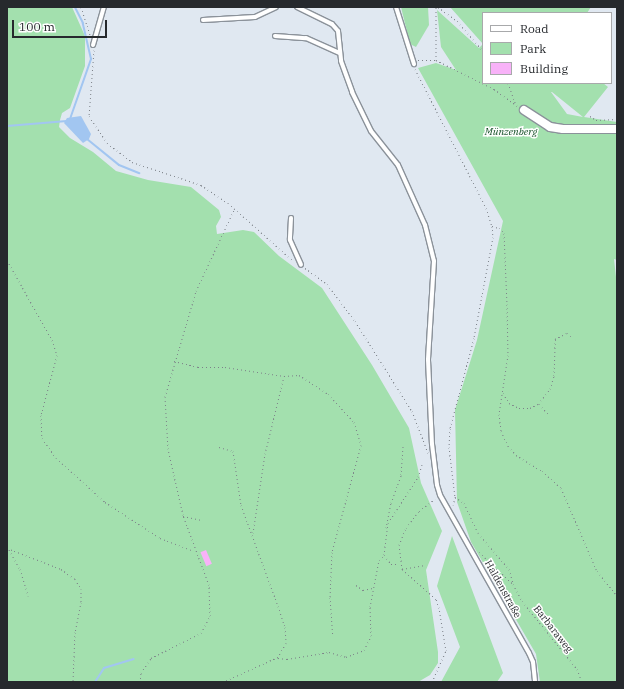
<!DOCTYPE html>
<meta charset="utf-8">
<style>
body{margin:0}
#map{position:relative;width:624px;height:689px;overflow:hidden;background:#e0e8f1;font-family:"IBM Plex Serif",serif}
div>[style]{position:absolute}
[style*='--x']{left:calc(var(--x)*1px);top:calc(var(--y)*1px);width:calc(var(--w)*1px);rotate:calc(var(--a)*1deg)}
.green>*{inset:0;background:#a3e0ae}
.water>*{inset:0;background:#a2c6f1}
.stream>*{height:2px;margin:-1px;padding:0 1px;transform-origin:1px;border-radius:1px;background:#a2c6f1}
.building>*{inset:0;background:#f8b2f8;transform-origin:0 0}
.path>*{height:1px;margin-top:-0.5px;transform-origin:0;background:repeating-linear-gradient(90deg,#7c8188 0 1px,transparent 0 4px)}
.roads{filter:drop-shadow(1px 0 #8b929a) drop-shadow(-1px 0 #8b929a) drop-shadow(0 1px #8b929a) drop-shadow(0 -1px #8b929a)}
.lane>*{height:4px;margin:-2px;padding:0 2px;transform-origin:2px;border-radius:2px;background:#fff}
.street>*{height:8px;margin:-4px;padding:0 4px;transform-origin:4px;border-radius:4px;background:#fff}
span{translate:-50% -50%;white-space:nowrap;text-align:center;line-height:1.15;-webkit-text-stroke:3px #fff;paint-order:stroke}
.park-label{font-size:10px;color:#124e25;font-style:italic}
.street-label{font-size:10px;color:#26292d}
.frame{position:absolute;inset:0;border:8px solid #26292d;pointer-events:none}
.legend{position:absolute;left:482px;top:12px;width:130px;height:72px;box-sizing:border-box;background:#fff;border:1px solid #a8a9ab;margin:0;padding:5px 7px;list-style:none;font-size:12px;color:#26292d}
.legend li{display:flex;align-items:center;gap:8px;height:20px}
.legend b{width:20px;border:1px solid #a8a9ab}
.scale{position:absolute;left:12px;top:20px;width:95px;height:18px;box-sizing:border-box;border:2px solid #26292d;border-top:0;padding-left:5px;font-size:12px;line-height:14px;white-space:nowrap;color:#26292d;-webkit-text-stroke:3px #fff;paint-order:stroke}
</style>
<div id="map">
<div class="green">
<div style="clip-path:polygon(7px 7px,72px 7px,85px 36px,85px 66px,70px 108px,62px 113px,60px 120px,59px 127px,70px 138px,93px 152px,116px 171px,148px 180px,191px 187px,219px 210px,221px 217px,216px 226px,217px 234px,243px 230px,254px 232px,279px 256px,322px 288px,372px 365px,409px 428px,421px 483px,442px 531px,426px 570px,438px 652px,438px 663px,430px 675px,418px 682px,7px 682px)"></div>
<div style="clip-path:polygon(401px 7px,428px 7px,429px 25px,416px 47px,410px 44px)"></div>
<div style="clip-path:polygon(450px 7px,591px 7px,587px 13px,483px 13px,483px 44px)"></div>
<div style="clip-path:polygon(evenodd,437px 10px,479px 48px,483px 44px,483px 83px,603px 83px,608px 87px,584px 117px,617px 122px,617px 260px,614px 259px,617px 286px,617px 682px,540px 682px,536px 654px,471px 542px,457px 502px,455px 410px,477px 340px,503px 221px,418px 68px,436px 63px,456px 70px,441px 47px,437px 10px,551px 92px,552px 92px,583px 117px,567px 114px,551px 92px)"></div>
<div style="clip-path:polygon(452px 536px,503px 673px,497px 682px,441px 682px,460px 647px,437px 586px)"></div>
</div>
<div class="water">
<div style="clip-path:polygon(81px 116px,91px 134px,89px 139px,83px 143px,64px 123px,67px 118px)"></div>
</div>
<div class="stream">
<div style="--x:70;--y:119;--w:64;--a:-70.7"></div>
<div style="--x:91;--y:59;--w:37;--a:-103"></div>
<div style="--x:83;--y:23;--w:18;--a:-117"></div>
<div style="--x:7;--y:126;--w:60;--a:-4.8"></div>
<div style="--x:87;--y:139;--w:41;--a:39.1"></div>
<div style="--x:119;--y:165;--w:22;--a:22"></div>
<div style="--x:95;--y:682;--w:17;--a:-57"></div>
<div style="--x:104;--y:668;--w:31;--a:-17"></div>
</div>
<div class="building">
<div style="left:206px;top:550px;width:15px;height:6px;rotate:67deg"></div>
</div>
<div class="path">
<div style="--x:81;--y:7;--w:29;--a:72"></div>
<div style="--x:438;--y:7;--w:24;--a:36"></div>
<div style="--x:457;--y:21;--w:40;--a:49"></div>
<div style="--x:94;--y:50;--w:66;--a:94.3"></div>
<div style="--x:89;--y:116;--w:32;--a:56"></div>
<div style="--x:107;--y:143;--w:31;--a:37"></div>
<div style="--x:132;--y:162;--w:73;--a:18.4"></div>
<div style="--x:201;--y:185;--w:32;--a:34"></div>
<div style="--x:228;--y:203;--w:86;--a:41.7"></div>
<div style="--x:418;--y:60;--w:18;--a:0"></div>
<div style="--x:436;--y:60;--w:65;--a:26.6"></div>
<div style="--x:494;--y:89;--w:31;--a:36"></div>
<div style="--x:436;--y:60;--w:53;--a:-90"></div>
<div style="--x:415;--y:69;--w:156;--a:62.9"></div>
<div style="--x:486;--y:208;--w:19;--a:72"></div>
<div style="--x:492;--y:226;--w:11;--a:85"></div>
<div style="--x:493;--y:237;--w:103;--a:100.7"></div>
<div style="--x:474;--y:338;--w:93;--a:104.9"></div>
<div style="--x:450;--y:428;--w:19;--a:93"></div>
<div style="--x:449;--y:447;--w:50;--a:83.2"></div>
<div style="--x:455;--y:497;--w:8;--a:104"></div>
<div style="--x:508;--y:83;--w:23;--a:70"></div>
<div style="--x:590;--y:116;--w:7;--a:34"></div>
<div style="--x:596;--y:120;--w:21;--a:-3"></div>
<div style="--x:492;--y:226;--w:7;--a:16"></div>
<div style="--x:499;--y:228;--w:7;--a:45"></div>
<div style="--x:504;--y:233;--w:71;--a:87.6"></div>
<div style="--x:507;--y:304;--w:51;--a:88.9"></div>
<div style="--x:508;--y:355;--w:60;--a:98.7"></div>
<div style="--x:499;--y:414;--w:17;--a:83"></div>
<div style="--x:501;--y:431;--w:17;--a:65"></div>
<div style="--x:508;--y:446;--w:12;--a:48"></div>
<div style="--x:516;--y:455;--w:31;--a:32"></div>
<div style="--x:542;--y:471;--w:25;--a:42"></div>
<div style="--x:561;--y:488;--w:90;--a:66.6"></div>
<div style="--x:597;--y:571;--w:32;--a:51"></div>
<div style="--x:7;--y:260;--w:92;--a:60.6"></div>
<div style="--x:52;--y:340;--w:16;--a:72"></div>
<div style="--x:57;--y:355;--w:62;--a:104.9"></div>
<div style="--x:41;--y:415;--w:23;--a:88"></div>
<div style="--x:42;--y:438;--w:24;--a:55"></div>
<div style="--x:56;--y:458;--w:66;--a:41.9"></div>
<div style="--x:105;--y:502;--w:66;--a:33.2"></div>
<div style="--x:160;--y:538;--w:36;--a:21"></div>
<div style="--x:305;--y:268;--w:27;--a:36"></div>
<div style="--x:327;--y:284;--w:46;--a:52.9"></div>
<div style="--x:355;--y:321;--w:107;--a:57.7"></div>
<div style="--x:412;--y:411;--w:45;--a:69.1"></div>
<div style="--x:174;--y:361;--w:25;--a:14"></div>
<div style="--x:198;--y:367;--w:27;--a:0"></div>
<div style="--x:225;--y:367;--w:60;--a:8.7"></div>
<div style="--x:284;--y:376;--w:15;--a:-4"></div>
<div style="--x:299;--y:375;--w:35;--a:33"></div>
<div style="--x:328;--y:394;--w:38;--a:47"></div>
<div style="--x:354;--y:422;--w:24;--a:73"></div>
<div style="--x:361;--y:445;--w:111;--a:105.2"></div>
<div style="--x:332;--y:552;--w:45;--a:92.5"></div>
<div style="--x:330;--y:597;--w:39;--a:86"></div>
<div style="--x:503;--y:393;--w:12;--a:59"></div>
<div style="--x:509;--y:403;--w:11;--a:27"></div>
<div style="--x:519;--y:408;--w:11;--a:0"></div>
<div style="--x:530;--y:408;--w:9;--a:-27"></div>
<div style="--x:538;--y:404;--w:19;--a:-51"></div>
<div style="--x:550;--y:389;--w:14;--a:-73"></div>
<div style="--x:554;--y:376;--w:37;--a:-88"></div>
<div style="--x:555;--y:339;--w:13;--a:-27"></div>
<div style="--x:567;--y:333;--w:7;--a:45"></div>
<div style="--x:539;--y:404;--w:15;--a:48"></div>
<div style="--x:219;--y:447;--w:15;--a:16"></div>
<div style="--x:233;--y:451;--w:55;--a:81.6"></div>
<div style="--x:241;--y:505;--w:108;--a:69.9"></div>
<div style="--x:278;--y:606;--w:22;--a:72"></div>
<div style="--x:285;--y:627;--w:16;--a:86"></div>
<div style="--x:286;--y:643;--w:16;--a:120"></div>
<div style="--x:278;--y:657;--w:60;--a:155.6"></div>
<div style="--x:455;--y:497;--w:11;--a:34"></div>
<div style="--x:464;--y:503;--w:33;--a:65"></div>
<div style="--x:478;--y:533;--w:48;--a:49.3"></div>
<div style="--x:509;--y:569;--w:15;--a:74"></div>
<div style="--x:183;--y:516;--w:19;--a:12"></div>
<div style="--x:386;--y:528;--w:25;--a:-79"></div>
<div style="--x:391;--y:503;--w:30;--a:-70"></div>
<div style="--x:401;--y:475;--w:29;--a:-86"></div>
<div style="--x:253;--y:533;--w:80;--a:-81.4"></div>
<div style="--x:265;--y:454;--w:80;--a:-76.3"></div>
<div style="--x:7;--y:546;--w:26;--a:61"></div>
<div style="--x:20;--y:569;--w:28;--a:73"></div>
<div style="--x:7;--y:548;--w:58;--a:21.3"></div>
<div style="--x:61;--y:569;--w:17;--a:36"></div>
<div style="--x:75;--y:579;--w:12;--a:59"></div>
<div style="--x:81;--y:589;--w:13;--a:90"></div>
<div style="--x:81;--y:602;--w:31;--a:101"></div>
<div style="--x:75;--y:632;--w:50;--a:92.3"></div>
<div style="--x:479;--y:552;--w:47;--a:43.3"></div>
<div style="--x:513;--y:584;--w:19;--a:62"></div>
<div style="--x:522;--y:601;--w:87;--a:51"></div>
<div style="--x:577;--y:669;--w:14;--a:69"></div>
<div style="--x:384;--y:555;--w:11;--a:52"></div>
<div style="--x:391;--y:564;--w:8;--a:0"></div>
<div style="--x:402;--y:569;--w:22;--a:-10"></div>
<div style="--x:356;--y:585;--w:9;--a:36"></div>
<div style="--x:363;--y:590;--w:10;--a:-11"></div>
<div style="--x:278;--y:658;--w:9;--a:6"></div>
<div style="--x:287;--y:659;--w:43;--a:-9.5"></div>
<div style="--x:329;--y:652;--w:18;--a:16"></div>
<div style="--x:346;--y:657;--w:19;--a:-21"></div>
<div style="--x:364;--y:650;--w:16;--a:-63"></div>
<div style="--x:371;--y:636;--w:29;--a:-92"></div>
<div style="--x:370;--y:607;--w:48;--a:-79.2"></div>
<div style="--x:379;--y:560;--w:7;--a:-45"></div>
<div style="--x:384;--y:555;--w:32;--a:-83"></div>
<div style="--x:388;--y:523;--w:55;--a:-56.9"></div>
<div style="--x:418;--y:477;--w:13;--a:-72"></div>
<div style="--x:140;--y:682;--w:9;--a:-84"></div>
<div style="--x:141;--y:673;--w:18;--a:-56"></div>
<div style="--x:151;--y:658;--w:56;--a:-26.6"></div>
<div style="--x:201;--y:633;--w:19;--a:-62"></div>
<div style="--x:210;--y:616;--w:31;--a:-92"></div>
<div style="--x:209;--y:585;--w:75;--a:-110.4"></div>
<div style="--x:183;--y:515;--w:68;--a:-102.8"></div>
<div style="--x:168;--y:449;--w:52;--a:-93.3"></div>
<div style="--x:165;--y:397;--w:110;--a:-73.7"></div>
<div style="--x:196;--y:291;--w:89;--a:-64.9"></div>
<div style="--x:432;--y:682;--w:34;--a:-66"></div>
<div style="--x:446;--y:651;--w:44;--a:-99.2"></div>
<div style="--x:439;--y:608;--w:9;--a:-108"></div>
<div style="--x:436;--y:599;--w:45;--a:-138.6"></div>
<div style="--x:402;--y:569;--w:24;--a:-97"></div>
<div style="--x:399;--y:545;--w:18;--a:-68"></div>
<div style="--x:406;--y:528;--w:21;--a:-53"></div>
<div style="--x:419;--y:511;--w:20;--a:-37"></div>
</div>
<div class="roads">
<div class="lane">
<div style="--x:297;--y:7;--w:39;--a:26"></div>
<div style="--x:332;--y:24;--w:9;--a:49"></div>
<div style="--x:338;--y:31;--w:30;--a:84"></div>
<div style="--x:341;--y:61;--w:33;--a:70"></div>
<div style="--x:352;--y:92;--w:43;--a:64"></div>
<div style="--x:371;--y:131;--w:43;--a:51.5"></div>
<div style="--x:398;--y:165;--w:66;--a:65.8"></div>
<div style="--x:425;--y:225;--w:37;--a:76"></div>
<div style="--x:434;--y:261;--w:99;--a:93.5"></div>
<div style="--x:428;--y:360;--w:84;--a:87.3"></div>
<div style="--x:432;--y:444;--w:41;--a:83"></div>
<div style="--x:437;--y:485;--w:10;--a:73"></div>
<div style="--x:440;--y:495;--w:181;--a:60.6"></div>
<div style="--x:529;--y:653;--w:10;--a:66"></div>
<div style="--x:533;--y:662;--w:20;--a:84"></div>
<div style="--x:396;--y:7;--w:60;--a:72.5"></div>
<div style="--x:203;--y:20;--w:52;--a:-3.3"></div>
<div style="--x:255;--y:17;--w:23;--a:-25"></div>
<div style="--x:275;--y:36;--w:31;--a:4"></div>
<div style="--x:306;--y:38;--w:37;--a:24"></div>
<div style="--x:93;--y:45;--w:40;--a:-74"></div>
<div style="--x:291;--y:218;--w:22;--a:93"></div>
<div style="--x:290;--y:240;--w:27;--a:66"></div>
</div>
<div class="street">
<div style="--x:524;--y:110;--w:31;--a:33"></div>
<div style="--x:550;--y:127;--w:13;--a:9"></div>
<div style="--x:563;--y:129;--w:54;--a:0"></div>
</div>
</div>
<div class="park-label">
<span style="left:511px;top:132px">Münzenberg</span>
</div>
<div class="street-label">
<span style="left:503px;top:589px;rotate:61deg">Haldenstraße</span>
<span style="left:553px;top:629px;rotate:52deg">Barbaraweg</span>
</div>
<div class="frame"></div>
<ul class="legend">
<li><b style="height:5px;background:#fff"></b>Road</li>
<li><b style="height:11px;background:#a3e0ae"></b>Park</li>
<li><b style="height:11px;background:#f8b2f8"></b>Building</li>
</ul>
<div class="scale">100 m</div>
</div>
